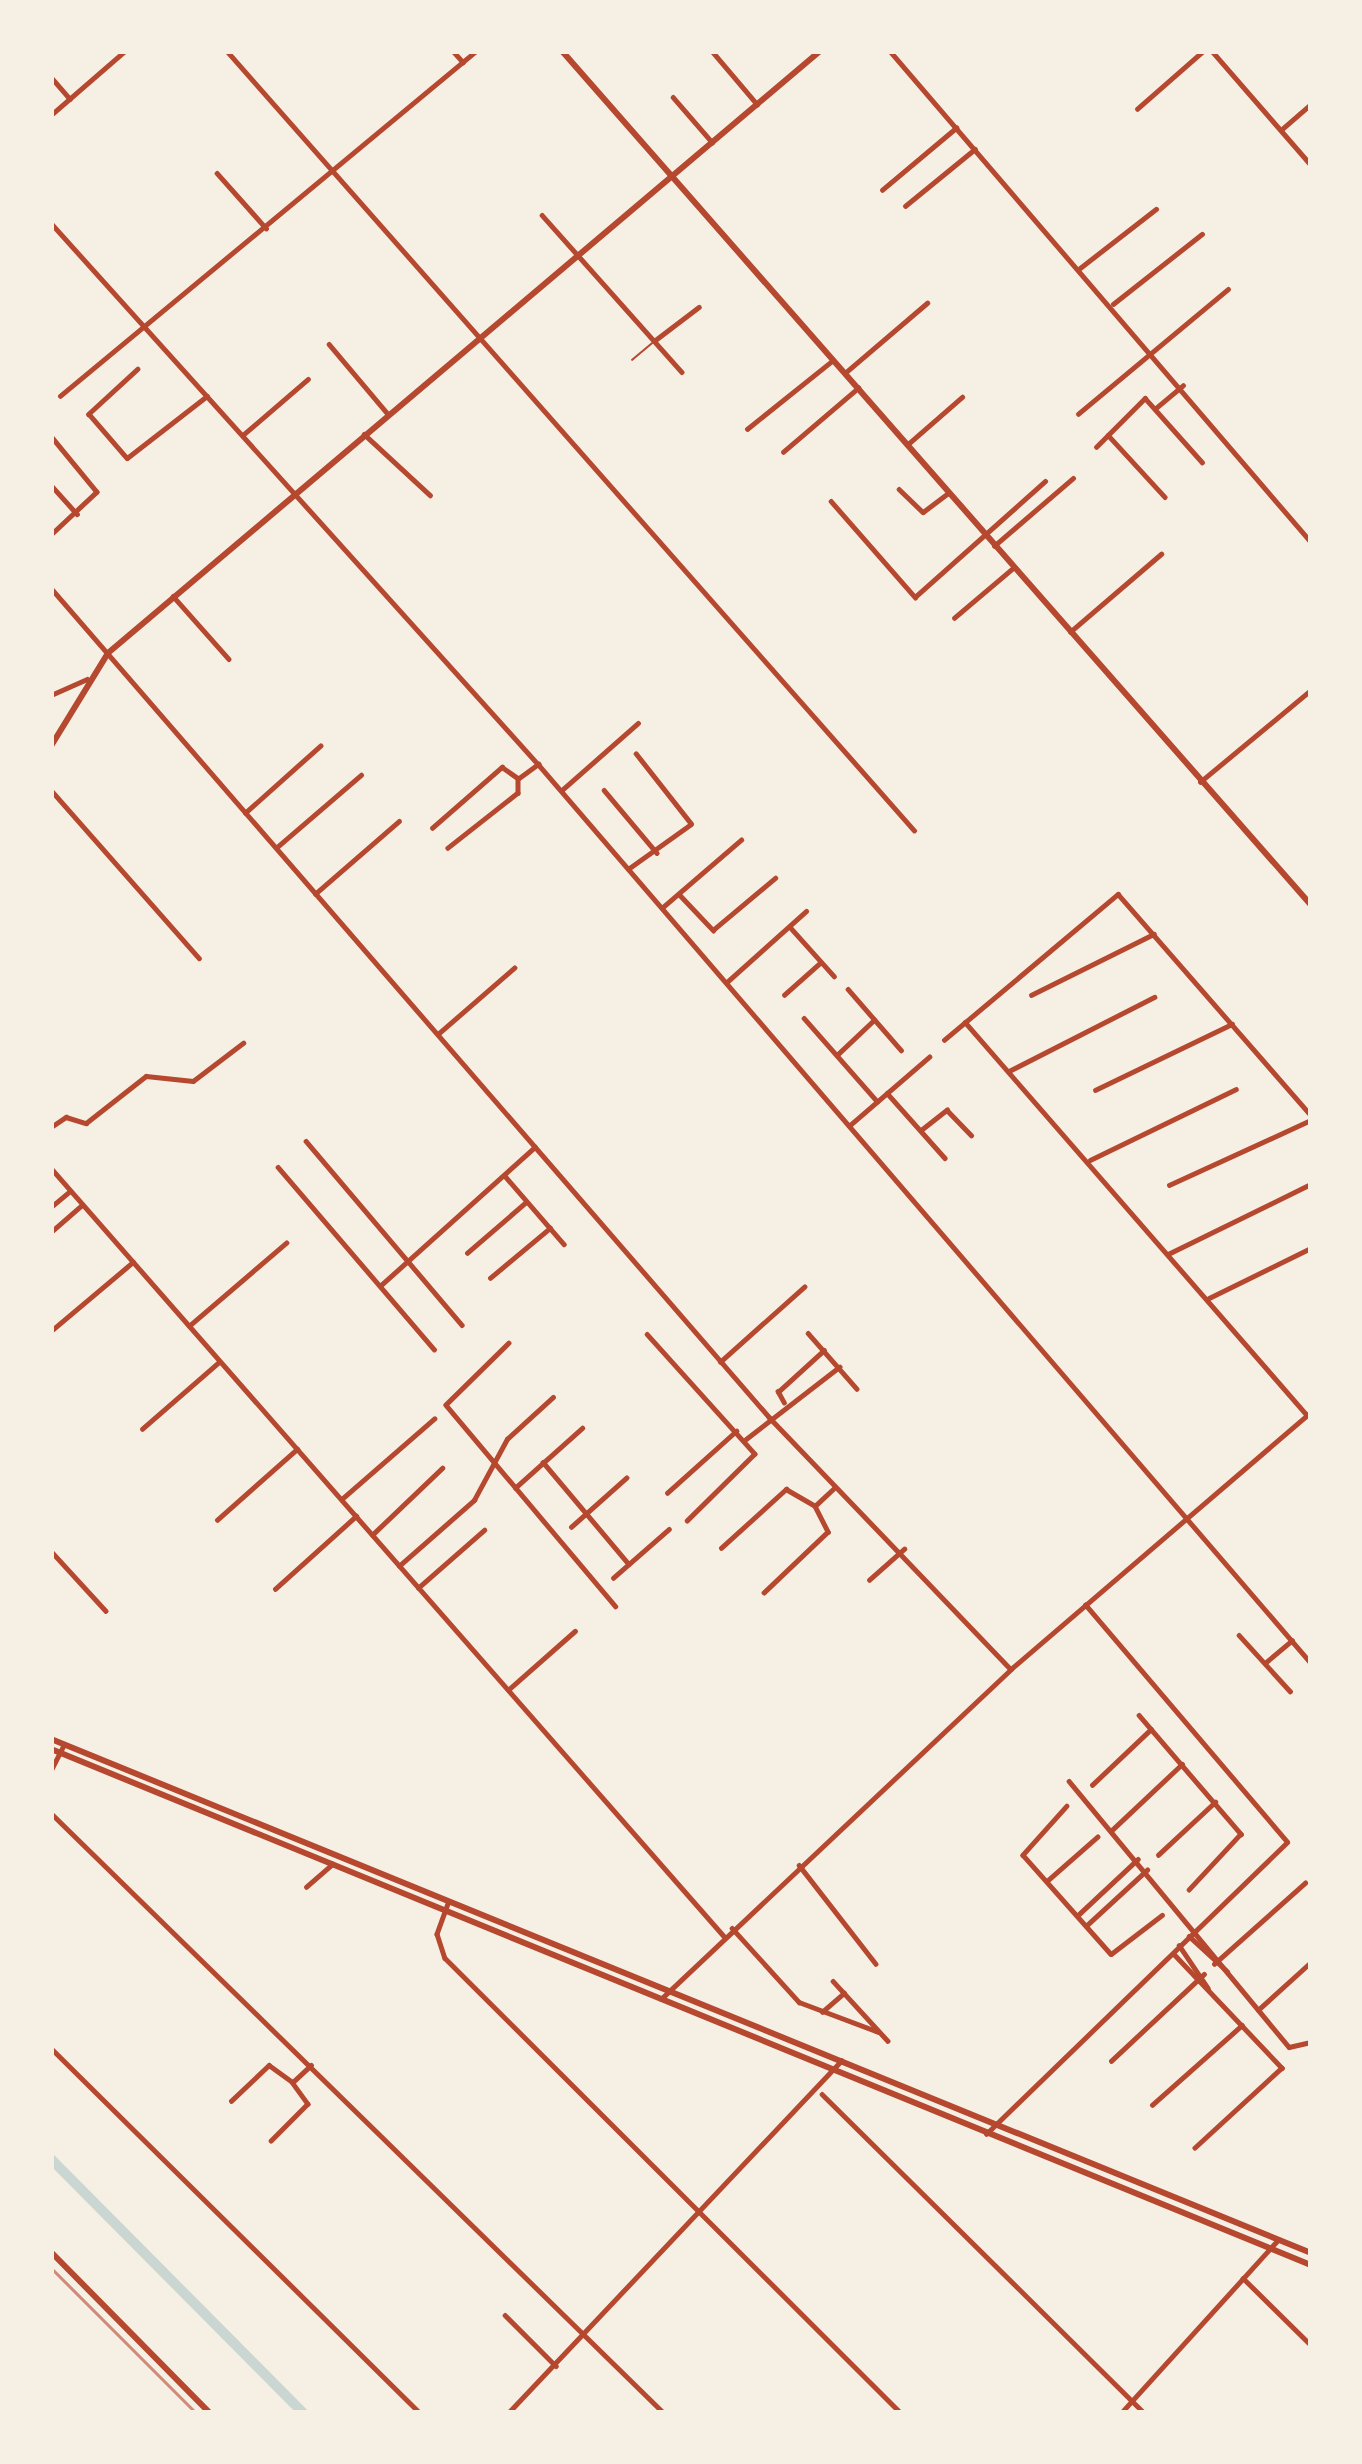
<!DOCTYPE html>
<style>
body{margin:0}
#map{position:relative;width:1362px;height:2464px;overflow:hidden;background:#f6efe4;font-family:"DejaVu Sans",sans-serif}
div>[style]{position:absolute}
[style*='--x']{left:calc(var(--x)*1px);top:calc(var(--y)*1px);width:calc(var(--w)*1px);rotate:calc(var(--a)*1deg)}
.canal>*{height:10px;margin:-5px;padding:0 5px;transform-origin:5px;border-radius:5px;background:#c9d6d2}
.service>*{height:1.5px;margin:-0.75px;padding:0 0.75px;transform-origin:0.75px;border-radius:0.75px;background:#b5482f}
.minor>*{height:4.5px;margin:-2.25px;padding:0 2.25px;transform-origin:2.25px;border-radius:2.25px;background:#b5482f}
.secondary>*{height:6px;margin:-3px;padding:0 3px;transform-origin:3px;border-radius:3px;background:#b5482f}
.rail>*{height:3px;margin:-1.5px;padding:0 1.5px;transform-origin:1.5px;border-radius:1.5px;background:#cf8b77}
span{translate:-50% -50%;white-space:nowrap;text-align:center;line-height:1.15;-webkit-text-stroke:12px #f6efe4;paint-order:stroke}
.frame{position:absolute;inset:0;border:54px solid #f6efe4;pointer-events:none}
</style>
<div id="map">
<div class="canal">
<div style="--x:51;--y:2159;--w:358;--a:45.2"></div>
</div>
<div class="service">
<div style="--x:632;--y:360;--w:26;--a:-40"></div>
</div>
<div class="minor">
<div style="--x:227;--y:51;--w:1039;--a:48.59"></div>
<div style="--x:453;--y:51;--w:15;--a:48"></div>
<div style="--x:712;--y:51;--w:70;--a:49.7"></div>
<div style="--x:890;--y:51;--w:647;--a:49.39"></div>
<div style="--x:1212;--y:51;--w:151;--a:49"></div>
<div style="--x:51;--y:77;--w:29;--a:49"></div>
<div style="--x:673;--y:97;--w:60;--a:49.1"></div>
<div style="--x:1137;--y:109;--w:88;--a:-41.3"></div>
<div style="--x:51;--y:115;--w:98;--a:-40.9"></div>
<div style="--x:1281;--y:130;--w:40;--a:-41"></div>
<div style="--x:217;--y:173;--w:74;--a:48.3"></div>
<div style="--x:882;--y:190;--w:97;--a:-40"></div>
<div style="--x:905;--y:206;--w:90;--a:-39.2"></div>
<div style="--x:542;--y:215;--w:210;--a:48.3"></div>
<div style="--x:51;--y:223;--w:728;--a:48.01"></div>
<div style="--x:538;--y:764;--w:1186;--a:49.31"></div>
<div style="--x:1080;--y:268;--w:96;--a:-37.8"></div>
<div style="--x:1113;--y:304;--w:113;--a:-38.2"></div>
<div style="--x:654;--y:341;--w:56;--a:-37.1"></div>
<div style="--x:329;--y:344;--w:92;--a:49.9"></div>
<div style="--x:138;--y:369;--w:67;--a:137.4"></div>
<div style="--x:89;--y:414;--w:58;--a:49.2"></div>
<div style="--x:127;--y:458;--w:101;--a:-37.8"></div>
<div style="--x:845;--y:373;--w:108;--a:-40.5"></div>
<div style="--x:60;--y:396;--w:540;--a:-39.67"></div>
<div style="--x:1156;--y:408;--w:35;--a:-40"></div>
<div style="--x:1078;--y:414;--w:195;--a:-39.8"></div>
<div style="--x:747;--y:429;--w:110;--a:-38.7"></div>
<div style="--x:244;--y:434;--w:84;--a:-40.7"></div>
<div style="--x:364;--y:434;--w:90;--a:42.7"></div>
<div style="--x:1108;--y:435;--w:84;--a:47.4"></div>
<div style="--x:51;--y:436;--w:72;--a:50.6"></div>
<div style="--x:97;--y:492;--w:63;--a:136.9"></div>
<div style="--x:907;--y:445;--w:73;--a:-41.1"></div>
<div style="--x:1096;--y:447;--w:69;--a:-45"></div>
<div style="--x:1145;--y:398;--w:86;--a:48.3"></div>
<div style="--x:783;--y:452;--w:99;--a:-40.5"></div>
<div style="--x:51;--y:485;--w:39;--a:48"></div>
<div style="--x:899;--y:489;--w:33;--a:44"></div>
<div style="--x:923;--y:512;--w:31;--a:-37"></div>
<div style="--x:831;--y:501;--w:128;--a:48.8"></div>
<div style="--x:915;--y:597;--w:174;--a:-41.7"></div>
<div style="--x:994;--y:546;--w:104;--a:-40.7"></div>
<div style="--x:51;--y:588;--w:1097;--a:49.1"></div>
<div style="--x:769;--y:1417;--w:349;--a:46.2"></div>
<div style="--x:173;--y:596;--w:84;--a:48.4"></div>
<div style="--x:954;--y:618;--w:77;--a:-40.3"></div>
<div style="--x:1070;--y:632;--w:120;--a:-40.6"></div>
<div style="--x:51;--y:695;--w:39;--a:-24"></div>
<div style="--x:519;--y:778;--w:24;--a:-36"></div>
<div style="--x:1200;--y:782;--w:144;--a:-39.7"></div>
<div style="--x:51;--y:790;--w:224;--a:48.6"></div>
<div style="--x:562;--y:790;--w:101;--a:-41.4"></div>
<div style="--x:604;--y:790;--w:82;--a:49.9"></div>
<div style="--x:245;--y:813;--w:101;--a:-41.8"></div>
<div style="--x:432;--y:828;--w:93;--a:-41.1"></div>
<div style="--x:502;--y:767;--w:19;--a:35"></div>
<div style="--x:518;--y:778;--w:15;--a:90"></div>
<div style="--x:518;--y:793;--w:89;--a:141.8"></div>
<div style="--x:276;--y:848;--w:112;--a:-40.7"></div>
<div style="--x:628;--y:869;--w:77;--a:-35.5"></div>
<div style="--x:691;--y:824;--w:89;--a:-128.2"></div>
<div style="--x:315;--y:894;--w:111;--a:-41"></div>
<div style="--x:679;--y:894;--w:50;--a:46.6"></div>
<div style="--x:713;--y:930;--w:81;--a:-40"></div>
<div style="--x:663;--y:907;--w:103;--a:-40.7"></div>
<div style="--x:790;--y:927;--w:66;--a:48.1"></div>
<div style="--x:727;--y:982;--w:106;--a:-41.9"></div>
<div style="--x:848;--y:989;--w:81;--a:49"></div>
<div style="--x:784;--y:995;--w:48;--a:-41.6"></div>
<div style="--x:1031;--y:995;--w:137;--a:-26.4"></div>
<div style="--x:804;--y:1018;--w:111;--a:48.7"></div>
<div style="--x:965;--y:1022;--w:521;--a:48.97"></div>
<div style="--x:438;--y:1034;--w:101;--a:-41"></div>
<div style="--x:944;--y:1040;--w:227;--a:-40"></div>
<div style="--x:1118;--y:894;--w:293;--a:48.9"></div>
<div style="--x:837;--y:1055;--w:51;--a:-43.4"></div>
<div style="--x:1009;--y:1071;--w:163;--a:-27"></div>
<div style="--x:1095;--y:1090;--w:152;--a:-25.7"></div>
<div style="--x:887;--y:1093;--w:87;--a:48.3"></div>
<div style="--x:849;--y:1126;--w:106;--a:-40.8"></div>
<div style="--x:51;--y:1127;--w:18;--a:-34"></div>
<div style="--x:66;--y:1117;--w:21;--a:17"></div>
<div style="--x:86;--y:1123;--w:76;--a:-38.1"></div>
<div style="--x:146;--y:1076;--w:47;--a:6.1"></div>
<div style="--x:193;--y:1081;--w:63;--a:-37.2"></div>
<div style="--x:921;--y:1130;--w:33;--a:-38"></div>
<div style="--x:947;--y:1110;--w:35;--a:46"></div>
<div style="--x:306;--y:1141;--w:241;--a:49.7"></div>
<div style="--x:1090;--y:1160;--w:162;--a:-25.9"></div>
<div style="--x:278;--y:1167;--w:240;--a:49.4"></div>
<div style="--x:51;--y:1168;--w:1020;--a:48.78"></div>
<div style="--x:505;--y:1176;--w:90;--a:49.1"></div>
<div style="--x:1169;--y:1185;--w:156;--a:-24.6"></div>
<div style="--x:51;--y:1207;--w:23;--a:-40"></div>
<div style="--x:51;--y:1232;--w:41;--a:-41.1"></div>
<div style="--x:467;--y:1253;--w:78;--a:-40.8"></div>
<div style="--x:1168;--y:1254;--w:159;--a:-26.1"></div>
<div style="--x:490;--y:1278;--w:78;--a:-39.8"></div>
<div style="--x:380;--y:1286;--w:208;--a:-41.9"></div>
<div style="--x:1209;--y:1298;--w:114;--a:-26.1"></div>
<div style="--x:189;--y:1326;--w:128;--a:-40.6"></div>
<div style="--x:51;--y:1331;--w:107;--a:-40.1"></div>
<div style="--x:808;--y:1333;--w:74;--a:48.8"></div>
<div style="--x:647;--y:1334;--w:161;--a:48"></div>
<div style="--x:755;--y:1454;--w:95;--a:135.4"></div>
<div style="--x:509;--y:1343;--w:88;--a:135.5"></div>
<div style="--x:446;--y:1405;--w:263;--a:49.9"></div>
<div style="--x:720;--y:1362;--w:113;--a:-41.8"></div>
<div style="--x:784;--y:1403;--w:13;--a:-119"></div>
<div style="--x:778;--y:1392;--w:62;--a:-42.4"></div>
<div style="--x:142;--y:1429;--w:102;--a:-41"></div>
<div style="--x:746;--y:1439;--w:118;--a:-37.7"></div>
<div style="--x:543;--y:1462;--w:133;--a:49.9"></div>
<div style="--x:515;--y:1488;--w:90;--a:-41.8"></div>
<div style="--x:667;--y:1493;--w:93;--a:-41.9"></div>
<div style="--x:343;--y:1498;--w:121;--a:-41"></div>
<div style="--x:816;--y:1505;--w:25;--a:-43"></div>
<div style="--x:217;--y:1520;--w:107;--a:-41.6"></div>
<div style="--x:571;--y:1527;--w:74;--a:-41.7"></div>
<div style="--x:372;--y:1535;--w:97;--a:-43.7"></div>
<div style="--x:721;--y:1548;--w:88;--a:-42.2"></div>
<div style="--x:786;--y:1489;--w:34;--a:30"></div>
<div style="--x:815;--y:1506;--w:29;--a:63"></div>
<div style="--x:828;--y:1532;--w:88;--a:136.4"></div>
<div style="--x:51;--y:1551;--w:81;--a:47.5"></div>
<div style="--x:399;--y:1566;--w:100;--a:-41.3"></div>
<div style="--x:474;--y:1500;--w:69;--a:-61.6"></div>
<div style="--x:507;--y:1439;--w:62;--a:-42.4"></div>
<div style="--x:613;--y:1578;--w:74;--a:-41.2"></div>
<div style="--x:869;--y:1580;--w:47;--a:-41.5"></div>
<div style="--x:418;--y:1588;--w:88;--a:-41.3"></div>
<div style="--x:275;--y:1589;--w:109;--a:-42"></div>
<div style="--x:1239;--y:1635;--w:76;--a:47.7"></div>
<div style="--x:1265;--y:1663;--w:35;--a:-40"></div>
<div style="--x:508;--y:1690;--w:89;--a:-41.4"></div>
<div style="--x:1139;--y:1715;--w:157;--a:49.4"></div>
<div style="--x:1241;--y:1834;--w:76;--a:132.9"></div>
<div style="--x:51;--y:1770;--w:28;--a:-63"></div>
<div style="--x:1069;--y:1781;--w:345;--a:50.4"></div>
<div style="--x:1289;--y:2047;--w:23;--a:-13"></div>
<div style="--x:1092;--y:1785;--w:81;--a:-43.5"></div>
<div style="--x:1067;--y:1806;--w:66;--a:131.9"></div>
<div style="--x:1023;--y:1855;--w:132;--a:48.4"></div>
<div style="--x:1111;--y:1954;--w:64;--a:-37.4"></div>
<div style="--x:51;--y:1813;--w:858;--a:44.39"></div>
<div style="--x:1112;--y:1830;--w:96;--a:-43.3"></div>
<div style="--x:1158;--y:1855;--w:78;--a:-42.9"></div>
<div style="--x:799;--y:1865;--w:125;--a:52.1"></div>
<div style="--x:1047;--y:1881;--w:67;--a:-41.3"></div>
<div style="--x:306;--y:1887;--w:35;--a:-41"></div>
<div style="--x:449;--y:1901;--w:35;--a:110"></div>
<div style="--x:437;--y:1934;--w:25;--a:72"></div>
<div style="--x:445;--y:1958;--w:644;--a:44.94"></div>
<div style="--x:1077;--y:1916;--w:83;--a:-43.1"></div>
<div style="--x:1086;--y:1926;--w:83;--a:-42.6"></div>
<div style="--x:732;--y:1928;--w:100;--a:47.8"></div>
<div style="--x:799;--y:2002;--w:85;--a:20.6"></div>
<div style="--x:1189;--y:1936;--w:52;--a:42.6"></div>
<div style="--x:1179;--y:1945;--w:52;--a:56"></div>
<div style="--x:1174;--y:1954;--w:157;--a:46.5"></div>
<div style="--x:1282;--y:2068;--w:118;--a:137.4"></div>
<div style="--x:1214;--y:1964;--w:122;--a:-41.7"></div>
<div style="--x:833;--y:1981;--w:81;--a:47.5"></div>
<div style="--x:661;--y:1999;--w:481;--a:-43.3"></div>
<div style="--x:1011;--y:1669;--w:395;--a:-40.6"></div>
<div style="--x:1258;--y:2010;--w:72;--a:-42.2"></div>
<div style="--x:822;--y:2012;--w:29;--a:-41"></div>
<div style="--x:51;--y:2048;--w:519;--a:44.69"></div>
<div style="--x:1111;--y:2061;--w:127;--a:-43.1"></div>
<div style="--x:294;--y:2081;--w:23;--a:-43"></div>
<div style="--x:822;--y:2094;--w:453;--a:44.7"></div>
<div style="--x:231;--y:2101;--w:52;--a:-43.5"></div>
<div style="--x:269;--y:2065;--w:29;--a:36"></div>
<div style="--x:292;--y:2082;--w:27;--a:54"></div>
<div style="--x:308;--y:2104;--w:52;--a:135"></div>
<div style="--x:1152;--y:2105;--w:120;--a:-41.6"></div>
<div style="--x:986;--y:2134;--w:419;--a:-44.1"></div>
<div style="--x:1287;--y:1842;--w:311;--a:-130.4"></div>
<div style="--x:1243;--y:2278;--w:95;--a:44.6"></div>
<div style="--x:505;--y:2315;--w:72;--a:45"></div>
<div style="--x:508;--y:2413;--w:485;--a:-46.6"></div>
<div style="--x:1121;--y:2413;--w:234;--a:-47.8"></div>
</div>
<div class="secondary">
<div style="--x:562;--y:51;--w:1136;--a:48.75"></div>
<div style="--x:51;--y:746;--w:109;--a:-58.5"></div>
<div style="--x:108;--y:653;--w:932;--a:-40.21"></div>
<div style="--x:51;--y:1739;--w:1361;--a:22.19"></div>
<div style="--x:51;--y:1749;--w:1362;--a:22.27"></div>
<div style="--x:51;--y:2252;--w:226;--a:45.4"></div>
</div>
<div class="rail">
<div style="--x:51;--y:2268;--w:205;--a:45"></div>
</div>
<div class="frame"></div>
</div>
